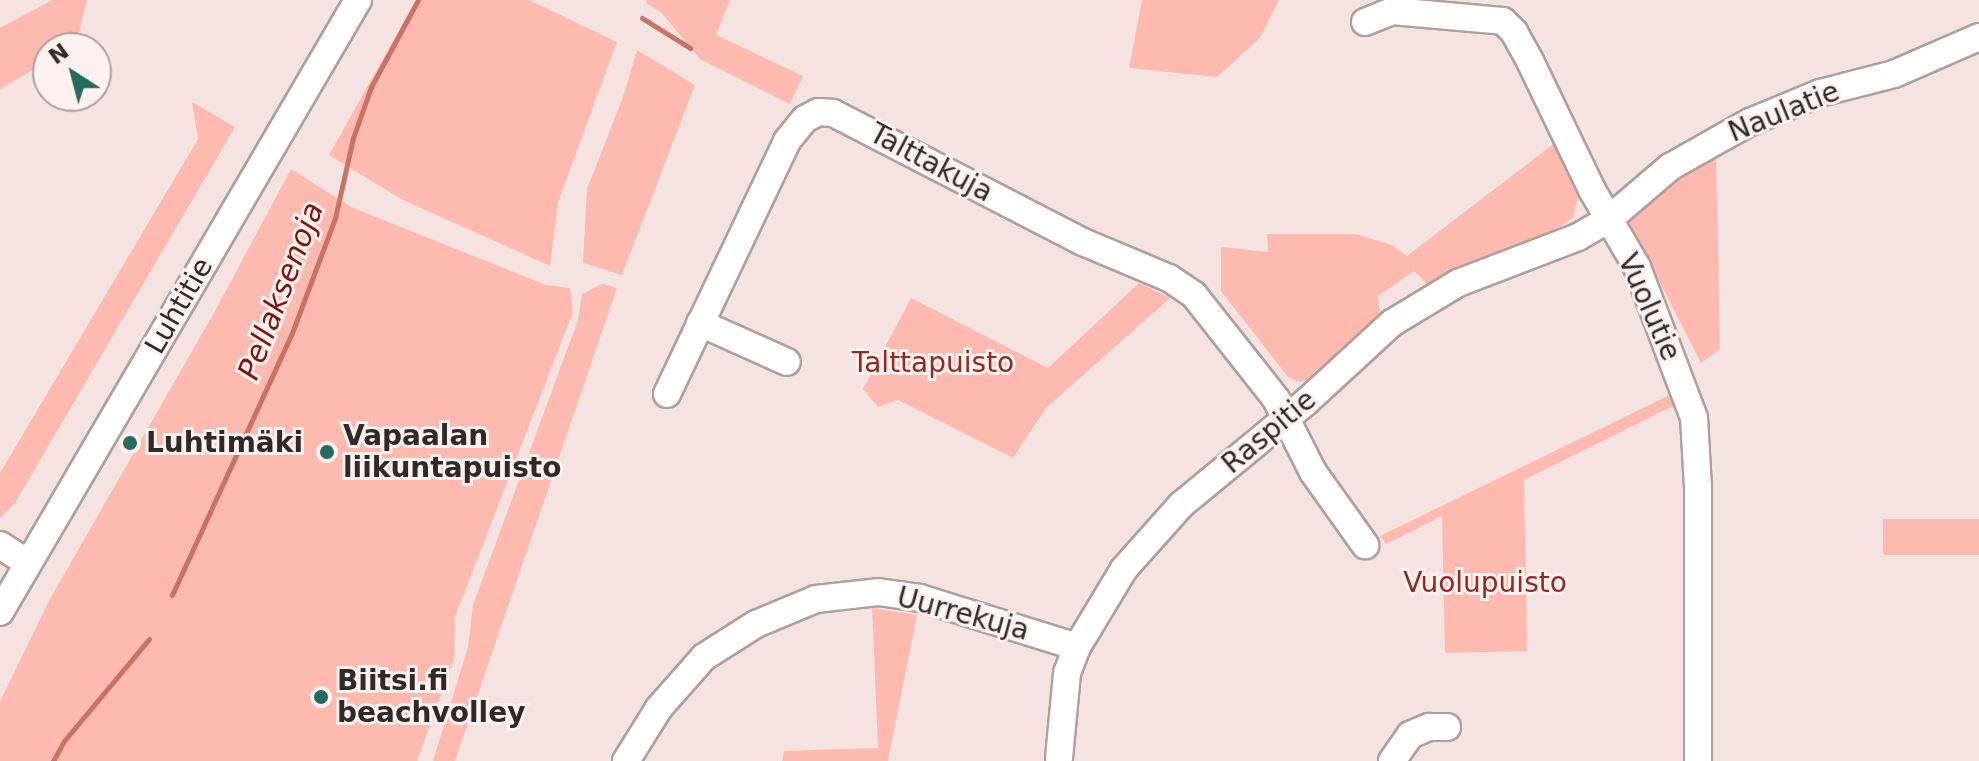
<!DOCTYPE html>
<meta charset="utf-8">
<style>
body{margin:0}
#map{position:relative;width:1979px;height:761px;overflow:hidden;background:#f4e3e0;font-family:"DejaVu Sans",sans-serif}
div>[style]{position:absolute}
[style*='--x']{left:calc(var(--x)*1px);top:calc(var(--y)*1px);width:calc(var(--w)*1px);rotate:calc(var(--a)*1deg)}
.green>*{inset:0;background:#ffbaaf;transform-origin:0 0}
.stream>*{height:5px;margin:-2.5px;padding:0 2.5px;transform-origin:2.5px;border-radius:2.5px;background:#cb7265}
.roads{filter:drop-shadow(2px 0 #b09f9d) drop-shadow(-2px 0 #b09f9d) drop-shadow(0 2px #b09f9d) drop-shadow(0 -2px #b09f9d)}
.minor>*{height:26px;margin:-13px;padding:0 13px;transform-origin:13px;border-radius:13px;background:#fff}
.dots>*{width:22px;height:22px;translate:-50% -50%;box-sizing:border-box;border:4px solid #fff1ef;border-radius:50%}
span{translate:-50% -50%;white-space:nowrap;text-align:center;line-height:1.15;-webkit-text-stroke:6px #fff1ef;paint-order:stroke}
.street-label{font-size:28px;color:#2f2928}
.park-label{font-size:28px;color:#952920}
.poi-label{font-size:28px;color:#2f2928;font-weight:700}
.left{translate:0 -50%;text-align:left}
.water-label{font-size:30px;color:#80110b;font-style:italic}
.north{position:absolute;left:32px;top:32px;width:80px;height:80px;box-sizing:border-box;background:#fff1ef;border:2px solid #aca19f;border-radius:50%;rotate:324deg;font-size:22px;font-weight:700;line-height:32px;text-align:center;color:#2f2928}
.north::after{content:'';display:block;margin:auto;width:28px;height:36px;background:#256b5e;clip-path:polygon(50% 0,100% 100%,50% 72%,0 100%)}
</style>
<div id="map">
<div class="green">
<div style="clip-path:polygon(52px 0,87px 0,79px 33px,67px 48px,48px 48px,48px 61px,0 89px,0 28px)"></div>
<div style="clip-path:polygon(416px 0,529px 0,617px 42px,558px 202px,550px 266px,401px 199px,329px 155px)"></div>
<div style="clip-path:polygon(647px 0,730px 0,716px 35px,803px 76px,790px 104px,700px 59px,661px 12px,646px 3px)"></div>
<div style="clip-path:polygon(1142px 0,1279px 0,1260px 38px,1217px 77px,1129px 68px)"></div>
<div style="clip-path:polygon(637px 50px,695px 85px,622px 275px,583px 263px,587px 189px,623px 97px)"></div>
<div style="clip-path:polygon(192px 102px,235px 127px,15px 503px,0 518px,0 473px,198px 139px)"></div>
<div style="clip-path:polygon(1556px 142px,1578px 195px,1574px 216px,1554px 232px,1444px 286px,1427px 284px,1414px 271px,1378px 296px,1380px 321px,1315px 378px,1299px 382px,1288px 377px,1221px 291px,1221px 247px,1268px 252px,1267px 234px,1356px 234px,1392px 245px,1407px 256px)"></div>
<div style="clip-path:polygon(1716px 155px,1720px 349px,1701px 363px,1629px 222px,1672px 185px)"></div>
<div style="clip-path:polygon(291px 169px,351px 207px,546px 285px,570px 288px,573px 312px,455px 617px,454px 659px,417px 761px,0 761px,0 701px,50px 599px,215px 311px)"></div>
<div style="clip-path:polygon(1139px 283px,1170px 298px,1046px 408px,1013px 458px,898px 400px,878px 407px,863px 389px,911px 298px,1048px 368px)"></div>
<div style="clip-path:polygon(602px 284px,617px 288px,455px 761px,433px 761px,468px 647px,473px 605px,578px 320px,582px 294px)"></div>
<div style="clip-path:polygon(1676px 392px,1677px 404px,1524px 480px,1527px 651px,1445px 653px,1442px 516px,1386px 544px,1380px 536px)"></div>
<div style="left:1979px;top:519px;width:36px;height:96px;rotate:90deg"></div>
<div style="clip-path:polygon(872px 608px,917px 615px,888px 761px,782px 761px,784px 751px,878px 748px)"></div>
</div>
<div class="stream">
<div style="--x:642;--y:18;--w:57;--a:32"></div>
<div style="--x:172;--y:595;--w:288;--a:-65.4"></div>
<div style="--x:292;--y:333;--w:123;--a:-69.5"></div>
<div style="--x:335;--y:218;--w:82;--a:-77.3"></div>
<div style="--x:353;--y:138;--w:54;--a:-70.6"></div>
<div style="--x:371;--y:87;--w:99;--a:-61.6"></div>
<div style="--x:53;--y:761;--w:23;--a:-61"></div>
<div style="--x:64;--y:741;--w:133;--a:-50.2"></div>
</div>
<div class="roads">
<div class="minor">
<div style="--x:1365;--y:22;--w:29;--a:-22"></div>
<div style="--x:1392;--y:11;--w:111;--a:5.1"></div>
<div style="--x:1503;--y:21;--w:16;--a:45"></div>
<div style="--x:1514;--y:32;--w:33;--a:61"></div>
<div style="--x:1530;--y:61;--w:143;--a:64.3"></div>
<div style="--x:1592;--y:190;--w:89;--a:59.7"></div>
<div style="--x:1637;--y:267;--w:161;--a:69.3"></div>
<div style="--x:1694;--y:418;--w:69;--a:86.7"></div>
<div style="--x:1698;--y:487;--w:274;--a:90"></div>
<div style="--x:700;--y:323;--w:95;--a:24.1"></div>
<div style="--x:667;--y:394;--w:280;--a:-64.6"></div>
<div style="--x:787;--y:141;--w:28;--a:-51"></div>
<div style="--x:805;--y:119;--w:15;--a:-28"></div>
<div style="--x:818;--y:112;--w:15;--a:4"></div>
<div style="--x:833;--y:113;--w:281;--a:27.3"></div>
<div style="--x:1083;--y:242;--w:93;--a:22.7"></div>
<div style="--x:1169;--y:278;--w:30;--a:34"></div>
<div style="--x:1194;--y:295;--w:132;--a:51.7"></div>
<div style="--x:1276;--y:399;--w:82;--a:63.1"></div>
<div style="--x:1313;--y:472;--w:90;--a:54.5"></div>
<div style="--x:0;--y:545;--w:33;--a:33"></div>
<div style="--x:0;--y:612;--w:709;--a:-59.67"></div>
<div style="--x:1059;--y:758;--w:85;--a:-84.6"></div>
<div style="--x:1067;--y:673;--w:28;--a:-69"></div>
<div style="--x:1077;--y:647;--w:91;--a:-58.9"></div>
<div style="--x:1124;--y:569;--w:86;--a:-48.3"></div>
<div style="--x:1181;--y:505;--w:162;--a:-39.5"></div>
<div style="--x:1306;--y:402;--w:117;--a:-42.6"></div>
<div style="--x:1392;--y:323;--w:77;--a:-31.2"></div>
<div style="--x:1458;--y:283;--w:129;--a:-21"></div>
<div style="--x:1578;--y:237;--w:34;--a:-30"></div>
<div style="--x:1608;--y:220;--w:82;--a:-40.5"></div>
<div style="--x:1670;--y:167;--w:92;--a:-29.4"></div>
<div style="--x:1750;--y:122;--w:76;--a:-22.5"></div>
<div style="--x:1820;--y:93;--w:76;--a:-14.4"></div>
<div style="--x:1894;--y:74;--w:93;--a:-23.5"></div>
<div style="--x:626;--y:761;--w:62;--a:-58.1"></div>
<div style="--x:659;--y:708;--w:68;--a:-48.6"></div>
<div style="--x:704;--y:657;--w:62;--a:-32.4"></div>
<div style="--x:756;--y:624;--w:65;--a:-22.6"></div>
<div style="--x:816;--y:599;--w:62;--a:-6.4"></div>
<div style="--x:878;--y:592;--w:42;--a:8.1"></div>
<div style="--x:920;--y:598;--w:164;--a:17.3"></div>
<div style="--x:1392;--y:761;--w:32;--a:-55"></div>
<div style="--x:1410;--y:735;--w:21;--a:-23"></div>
<div style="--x:1429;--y:727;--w:18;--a:0"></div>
</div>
</div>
<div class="dots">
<div style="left:130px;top:443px;background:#256b5e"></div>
<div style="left:327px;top:452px;background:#256b5e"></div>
<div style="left:321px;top:697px;background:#256b5e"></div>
</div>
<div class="street-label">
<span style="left:1784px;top:112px;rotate:-22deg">Naulatie</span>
<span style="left:931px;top:163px;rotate:28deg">Talttakuja</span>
<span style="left:179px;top:306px;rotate:-60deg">Luhtitie</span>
<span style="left:1649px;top:307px;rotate:66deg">Vuolutie</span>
<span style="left:1269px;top:432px;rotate:-40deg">Raspitie</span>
<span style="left:963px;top:614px;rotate:15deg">Uurrekuja</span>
</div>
<div class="park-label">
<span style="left:933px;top:363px">Talttapuisto</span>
<span style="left:1485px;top:583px">Vuolupuisto</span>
</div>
<div class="poi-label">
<span class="left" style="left:343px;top:452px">Vapaalan<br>liikuntapuisto</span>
<span class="left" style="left:146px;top:443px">Luhtimäki</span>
<span class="left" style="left:337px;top:697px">Biitsi.fi<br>beachvolley</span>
</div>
<div class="water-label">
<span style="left:281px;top:291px;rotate:-69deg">Pellaksenoja</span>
</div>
<div class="north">N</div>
</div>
